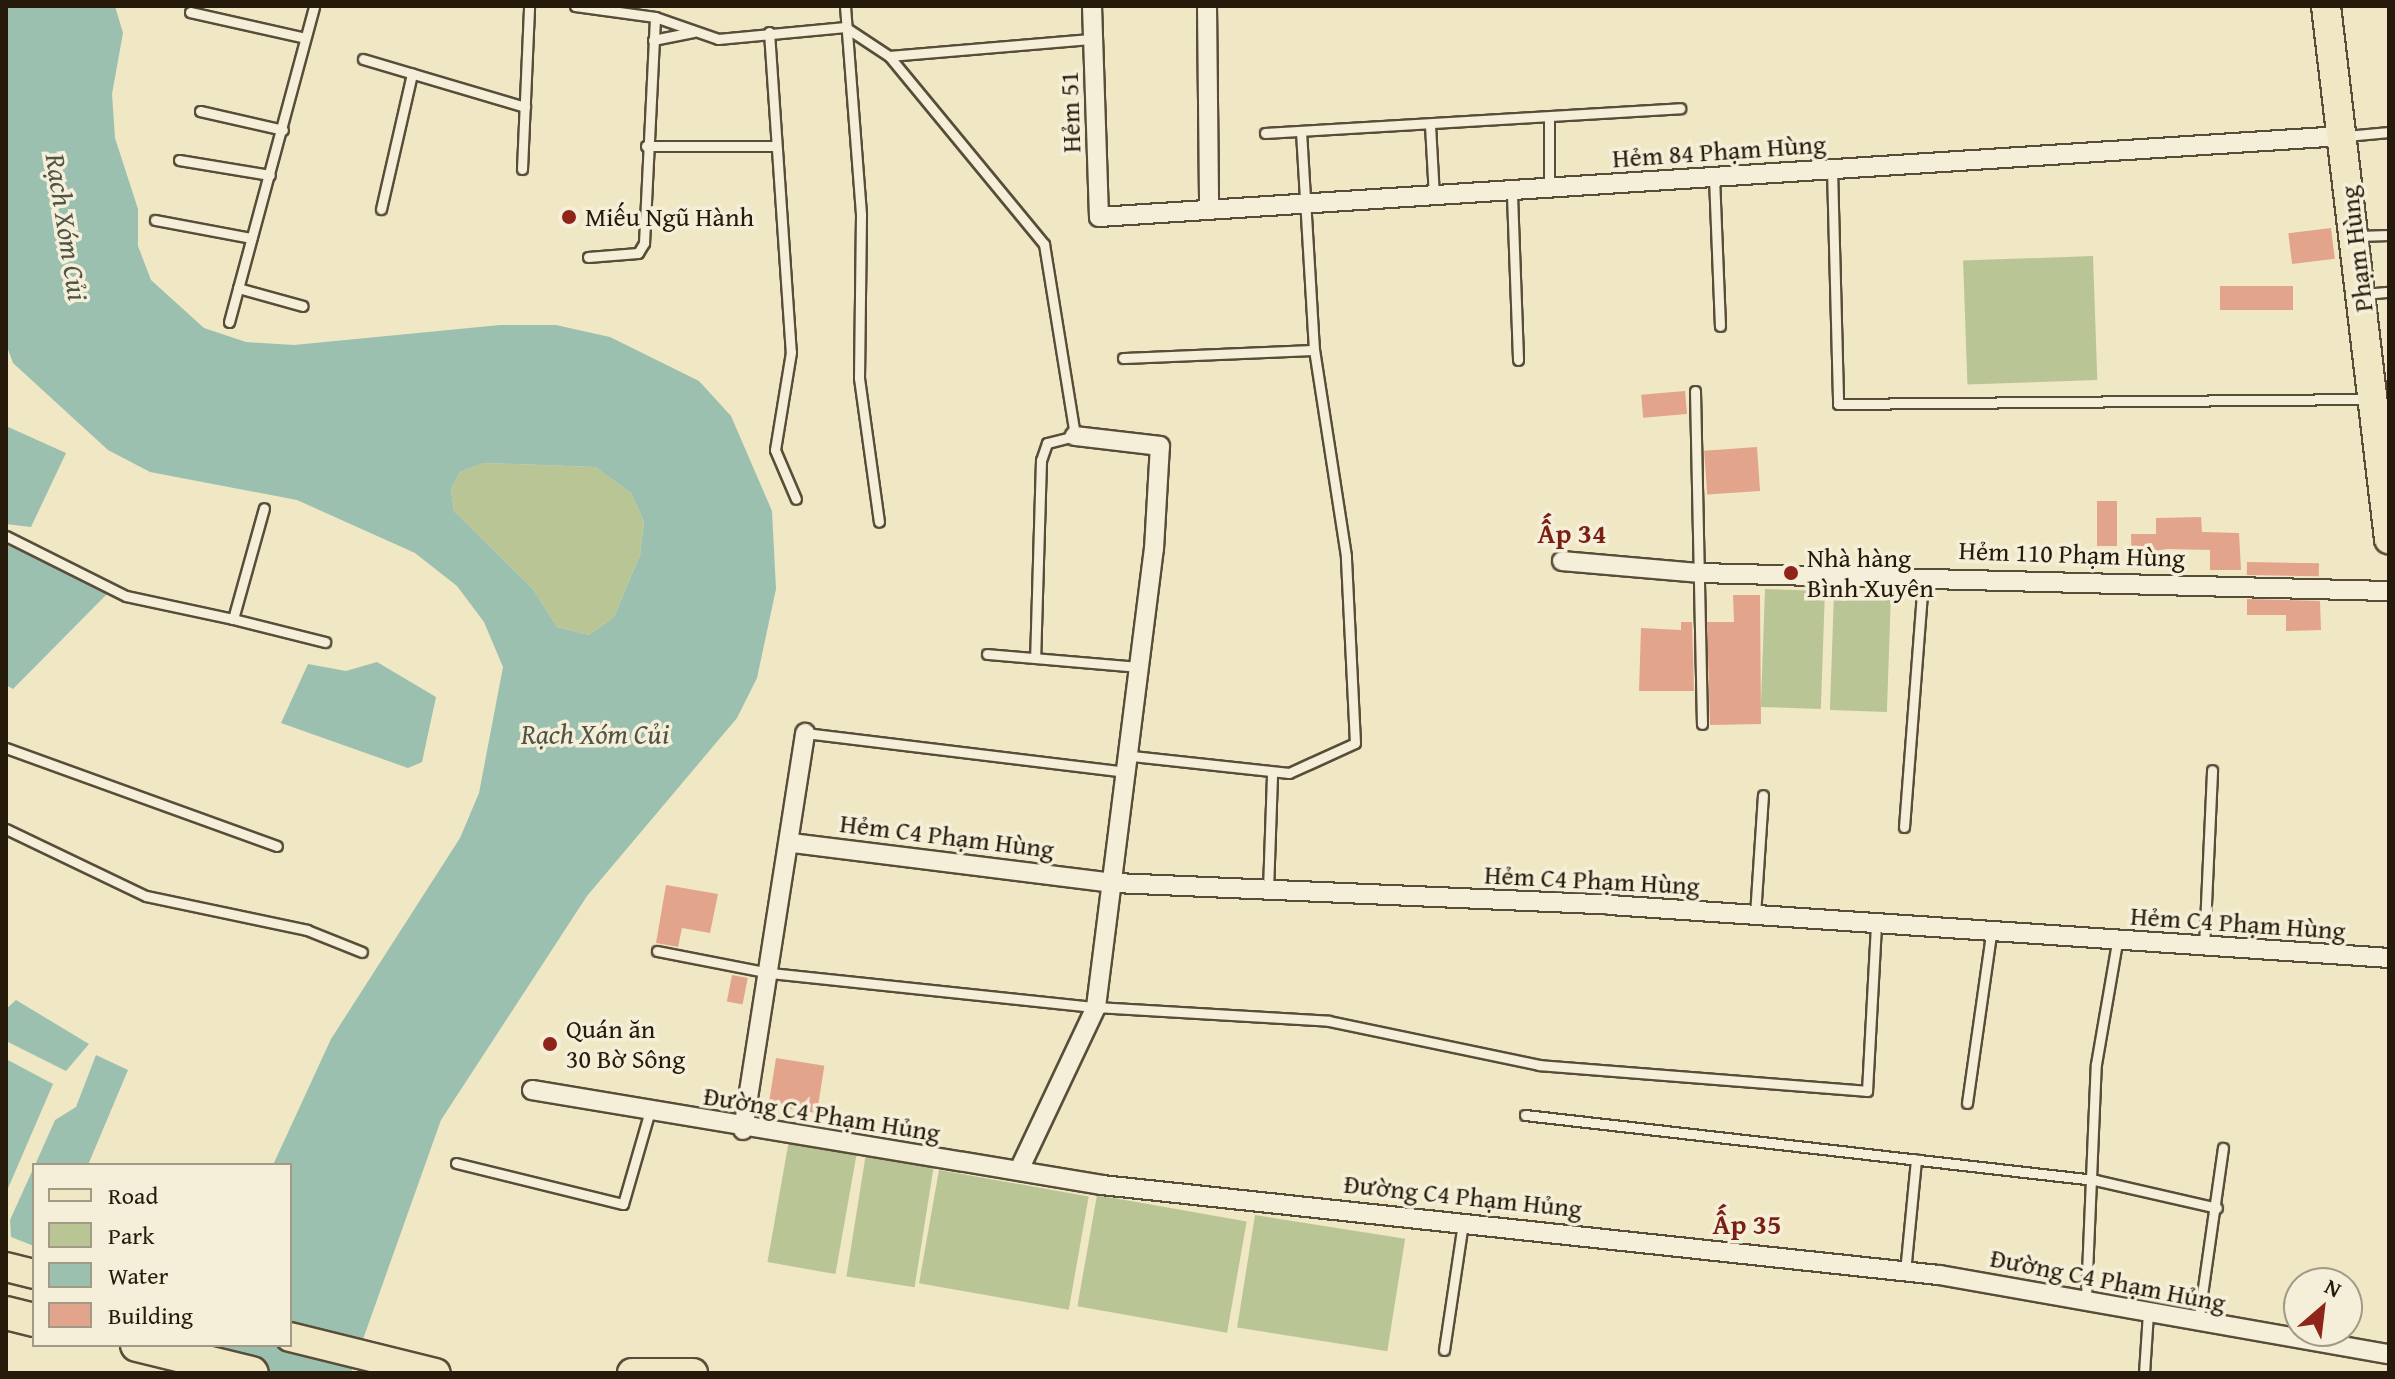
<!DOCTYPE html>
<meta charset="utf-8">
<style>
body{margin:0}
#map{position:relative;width:2395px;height:1379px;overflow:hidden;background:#f0e7c5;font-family:"Gentium Book Plus",serif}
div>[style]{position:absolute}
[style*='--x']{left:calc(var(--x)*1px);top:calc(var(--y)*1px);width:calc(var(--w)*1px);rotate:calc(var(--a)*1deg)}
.green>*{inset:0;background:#bac595;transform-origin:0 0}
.water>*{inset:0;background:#9bc0b0}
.building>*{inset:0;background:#e3a48c;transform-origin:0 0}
.roads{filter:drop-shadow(2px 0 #584d39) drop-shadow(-2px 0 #584d39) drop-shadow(0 2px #584d39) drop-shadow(0 -2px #584d39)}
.lane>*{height:9px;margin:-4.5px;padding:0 4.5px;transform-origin:4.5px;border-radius:4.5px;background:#f5efd9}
.street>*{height:18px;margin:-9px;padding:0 9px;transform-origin:9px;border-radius:9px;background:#f5efd9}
.primary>*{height:28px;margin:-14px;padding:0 14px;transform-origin:14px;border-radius:14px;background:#f0e7c5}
.highway>*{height:32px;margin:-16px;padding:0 16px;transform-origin:16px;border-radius:16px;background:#f0e7c5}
.dots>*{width:22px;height:22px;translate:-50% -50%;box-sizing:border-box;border:4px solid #f5efd9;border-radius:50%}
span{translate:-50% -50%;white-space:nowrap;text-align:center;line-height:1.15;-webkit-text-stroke:7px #f5efd9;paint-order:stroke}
.street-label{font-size:26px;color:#261a0a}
.poi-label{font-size:26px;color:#261a0a}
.left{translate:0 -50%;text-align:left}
.water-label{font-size:28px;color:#4f5444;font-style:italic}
.neighbourhood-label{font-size:28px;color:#7a1f14;font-weight:700}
.frame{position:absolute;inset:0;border:8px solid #261a0a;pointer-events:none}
.legend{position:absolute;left:32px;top:1163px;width:260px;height:184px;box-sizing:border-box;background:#f5efd9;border:2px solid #a29a86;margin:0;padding:10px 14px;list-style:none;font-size:24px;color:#261a0a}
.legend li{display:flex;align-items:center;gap:16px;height:40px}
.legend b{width:40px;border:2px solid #a29a86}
.north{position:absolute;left:2283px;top:1267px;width:80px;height:80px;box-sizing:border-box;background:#f5efd9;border:2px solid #a29a86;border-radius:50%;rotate:28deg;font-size:22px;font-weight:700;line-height:32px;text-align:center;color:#261a0a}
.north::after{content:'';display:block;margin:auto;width:28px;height:36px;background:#8f2418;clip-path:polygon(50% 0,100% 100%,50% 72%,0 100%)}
</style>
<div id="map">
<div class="green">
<div style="left:2093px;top:256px;width:124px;height:130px;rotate:88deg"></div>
<div style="clip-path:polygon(484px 463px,595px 467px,631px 493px,644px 522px,640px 555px,614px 617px,589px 635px,557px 627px,533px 589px,454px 511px,451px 489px,460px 472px)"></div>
<div style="left:1765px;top:589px;width:60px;height:118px;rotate:2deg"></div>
<div style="left:1834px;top:593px;width:57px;height:117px;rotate:2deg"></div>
<div style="left:789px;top:1140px;width:69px;height:124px;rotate:10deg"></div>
<div style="left:866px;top:1153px;width:69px;height:125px;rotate:9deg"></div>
<div style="left:939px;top:1170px;width:152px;height:115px;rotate:10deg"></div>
<div style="left:1097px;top:1195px;width:152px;height:113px;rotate:10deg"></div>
<div style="left:1255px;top:1215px;width:152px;height:114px;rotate:9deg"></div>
</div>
<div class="water">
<div style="clip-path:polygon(evenodd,6px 6px,115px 6px,123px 33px,112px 94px,115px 138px,138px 209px,138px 246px,151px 280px,204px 328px,246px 342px,294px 345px,500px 325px,556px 325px,610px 337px,699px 381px,731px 416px,772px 511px,776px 589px,757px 678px,737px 718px,587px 896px,441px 1120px,351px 1373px,165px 1373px,179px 1345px,290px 1345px,290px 1165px,273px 1165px,331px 1039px,460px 838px,479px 793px,503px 667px,484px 622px,457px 586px,415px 553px,297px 500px,150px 472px,108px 450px,13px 363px,6px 344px,6px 6px,484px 463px,595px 467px,631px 493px,644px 522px,640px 555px,614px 617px,589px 635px,557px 627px,533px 589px,454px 511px,451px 489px,460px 472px,484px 463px)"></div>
<div style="clip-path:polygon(6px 426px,66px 453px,31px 527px,6px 524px)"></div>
<div style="clip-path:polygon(6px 544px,107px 594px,13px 689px,6px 685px)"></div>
<div style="clip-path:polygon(377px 662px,436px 697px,422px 762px,408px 768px,281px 723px,308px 664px,346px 671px)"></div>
<div style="clip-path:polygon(16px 1000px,89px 1044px,66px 1071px,6px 1041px,6px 1009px)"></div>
<div style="clip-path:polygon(96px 1055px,128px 1070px,88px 1165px,35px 1165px,55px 1120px,76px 1107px)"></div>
<div style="clip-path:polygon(6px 1059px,53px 1084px,6px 1193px)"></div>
<div style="clip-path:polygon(34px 1167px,34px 1246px,11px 1237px,10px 1220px)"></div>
</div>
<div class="building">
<div style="left:2331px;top:228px;width:31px;height:43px;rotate:83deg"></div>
<div style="left:2293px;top:286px;width:24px;height:73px;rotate:90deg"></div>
<div style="left:1685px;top:391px;width:23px;height:44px;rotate:85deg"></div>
<div style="left:1757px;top:447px;width:44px;height:53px;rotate:86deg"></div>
<div style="left:2097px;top:501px;width:20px;height:45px"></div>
<div style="clip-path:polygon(2201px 517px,2202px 532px,2239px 533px,2241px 570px,2210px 570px,2210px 550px,2167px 549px,2148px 552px,2148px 569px,2132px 569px,2131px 534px,2156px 534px,2156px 518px)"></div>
<div style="left:2247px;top:562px;width:72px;height:13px;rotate:1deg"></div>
<div style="clip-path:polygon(1733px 595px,1760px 595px,1761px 724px,1710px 725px,1707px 622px,1734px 622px)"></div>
<div style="clip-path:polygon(2247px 599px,2320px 601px,2321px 630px,2286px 631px,2286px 615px,2247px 615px)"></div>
<div style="clip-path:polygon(1681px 622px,1692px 622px,1694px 691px,1639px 691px,1641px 628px,1681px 630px)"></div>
<div style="clip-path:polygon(666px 885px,718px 894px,710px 933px,682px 928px,678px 947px,656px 943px)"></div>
<div style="left:732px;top:975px;width:16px;height:27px;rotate:11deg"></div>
<div style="left:776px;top:1058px;width:49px;height:48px;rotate:9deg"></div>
</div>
<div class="roads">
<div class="lane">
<div style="--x:575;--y:6;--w:81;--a:7.8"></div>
<div style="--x:655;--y:17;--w:67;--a:19.2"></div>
<div style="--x:718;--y:39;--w:128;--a:-5.4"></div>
<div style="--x:845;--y:27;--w:53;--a:33.4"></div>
<div style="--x:889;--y:56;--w:244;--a:50.5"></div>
<div style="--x:1044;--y:244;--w:194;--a:80.8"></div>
<div style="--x:1075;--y:436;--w:29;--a:166"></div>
<div style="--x:1047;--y:443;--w:18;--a:109"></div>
<div style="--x:1041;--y:460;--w:198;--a:91.7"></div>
<div style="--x:845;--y:6;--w:210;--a:85.6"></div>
<div style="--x:861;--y:215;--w:163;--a:90.7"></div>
<div style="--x:859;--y:378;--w:145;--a:82.1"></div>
<div style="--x:190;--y:12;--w:118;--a:12.7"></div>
<div style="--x:769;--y:32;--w:321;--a:86.1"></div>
<div style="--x:791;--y:352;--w:99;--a:99.3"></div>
<div style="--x:775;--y:450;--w:53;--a:66.8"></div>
<div style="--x:653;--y:40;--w:41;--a:-11.3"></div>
<div style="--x:889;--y:56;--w:205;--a:-4.8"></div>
<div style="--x:363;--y:59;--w:169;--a:16.5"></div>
<div style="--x:200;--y:111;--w:85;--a:12.9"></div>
<div style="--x:1430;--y:125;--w:72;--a:86.8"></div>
<div style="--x:1265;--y:133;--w:416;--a:-3.4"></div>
<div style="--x:2346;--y:136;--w:43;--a:-5.3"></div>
<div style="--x:646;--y:146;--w:130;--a:0"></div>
<div style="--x:179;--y:160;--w:92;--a:9.4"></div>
<div style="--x:522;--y:169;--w:163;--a:-87.5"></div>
<div style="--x:1832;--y:169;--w:235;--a:88.5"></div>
<div style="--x:1838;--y:404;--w:530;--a:-0.54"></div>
<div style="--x:1714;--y:177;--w:149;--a:87.7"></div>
<div style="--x:1549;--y:189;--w:72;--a:-90"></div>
<div style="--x:1512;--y:195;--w:165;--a:87.9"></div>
<div style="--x:381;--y:209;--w:139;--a:-77.1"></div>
<div style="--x:155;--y:220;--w:98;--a:10.6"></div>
<div style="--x:2357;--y:236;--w:32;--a:-2"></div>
<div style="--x:588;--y:257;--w:50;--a:-4.6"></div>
<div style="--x:638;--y:253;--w:12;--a:-59"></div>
<div style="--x:644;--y:243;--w:226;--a:-87.2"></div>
<div style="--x:238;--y:288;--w:67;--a:15.5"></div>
<div style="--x:2364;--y:294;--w:25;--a:-5"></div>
<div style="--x:229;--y:322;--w:327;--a:-74.9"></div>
<div style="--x:1123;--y:358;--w:191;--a:-2.4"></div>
<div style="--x:1695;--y:391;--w:333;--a:88.8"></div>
<div style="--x:6;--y:536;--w:134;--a:26.6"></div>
<div style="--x:126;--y:596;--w:109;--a:12.1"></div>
<div style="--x:233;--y:619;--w:115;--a:-74.4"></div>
<div style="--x:233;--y:619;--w:95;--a:14"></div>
<div style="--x:987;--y:654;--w:154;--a:4.9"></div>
<div style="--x:805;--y:733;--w:324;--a:6.9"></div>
<div style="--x:6;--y:748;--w:288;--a:19.9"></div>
<div style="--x:1132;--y:756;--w:158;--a:6.2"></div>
<div style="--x:1289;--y:773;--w:72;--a:-24.4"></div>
<div style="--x:1355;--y:743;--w:187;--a:-92.8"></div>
<div style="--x:1346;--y:556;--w:208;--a:-98.8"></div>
<div style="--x:1314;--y:350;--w:217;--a:-93.4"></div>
<div style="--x:1904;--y:827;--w:250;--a:-85.6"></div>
<div style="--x:6;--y:829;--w:155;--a:25.6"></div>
<div style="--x:146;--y:896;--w:165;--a:11.9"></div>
<div style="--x:307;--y:930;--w:59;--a:21.8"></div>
<div style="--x:1268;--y:890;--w:117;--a:-88"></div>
<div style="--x:1755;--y:915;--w:120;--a:-86.2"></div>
<div style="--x:2204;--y:948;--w:178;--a:-87.4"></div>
<div style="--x:657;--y:951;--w:115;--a:11"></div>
<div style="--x:770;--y:973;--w:328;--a:6"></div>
<div style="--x:1096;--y:1007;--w:233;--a:3.4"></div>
<div style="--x:1329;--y:1021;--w:215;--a:11.8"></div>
<div style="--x:1539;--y:1065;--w:329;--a:4.5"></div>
<div style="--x:1867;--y:1091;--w:167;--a:-86.9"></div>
<div style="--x:1967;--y:1103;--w:170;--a:-81.9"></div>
<div style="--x:1525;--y:1115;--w:574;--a:6.51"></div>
<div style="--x:2095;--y:1180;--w:125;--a:12.9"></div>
<div style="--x:456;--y:1163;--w:172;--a:13.8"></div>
<div style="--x:623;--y:1204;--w:94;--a:-73.9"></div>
<div style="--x:1905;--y:1272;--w:113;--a:-84.4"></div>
<div style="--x:2086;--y:1298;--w:234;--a:-87.6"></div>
<div style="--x:2096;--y:1064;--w:124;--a:-80.2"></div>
<div style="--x:2198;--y:1323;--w:177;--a:-81.9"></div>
<div style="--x:1444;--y:1350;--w:128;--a:-81.5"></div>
<div style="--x:2144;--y:1373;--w:61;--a:-86.2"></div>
</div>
<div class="street">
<div style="--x:1092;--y:6;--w:211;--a:88.1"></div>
<div style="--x:1099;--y:217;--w:1246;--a:-3.73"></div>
<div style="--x:1207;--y:6;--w:201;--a:89.4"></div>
<div style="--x:1562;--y:561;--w:139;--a:5"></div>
<div style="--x:1700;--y:573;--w:689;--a:1.5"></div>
<div style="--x:792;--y:843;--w:325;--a:7.1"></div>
<div style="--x:1115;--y:883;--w:495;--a:2.5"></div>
<div style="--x:1610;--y:905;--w:781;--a:3.89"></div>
<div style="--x:532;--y:1090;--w:578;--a:9.46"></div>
<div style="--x:1102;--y:1185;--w:842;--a:6.14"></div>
<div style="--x:1939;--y:1275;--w:457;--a:10"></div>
<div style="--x:743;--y:1130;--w:402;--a:-81.1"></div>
<div style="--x:1019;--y:1170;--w:180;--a:-64.7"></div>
<div style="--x:1096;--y:1007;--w:462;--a:-82.8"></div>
<div style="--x:1154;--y:549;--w:103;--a:-86.7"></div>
<div style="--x:1160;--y:446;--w:86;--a:-173.3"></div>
</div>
<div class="primary">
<div style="--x:2326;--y:6;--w:537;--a:83.26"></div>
<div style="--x:6;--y:1267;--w:29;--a:14"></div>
<div style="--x:290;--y:1337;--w:150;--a:13.9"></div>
<div style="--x:632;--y:1373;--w:61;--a:0"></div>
</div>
<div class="highway">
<div style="--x:6;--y:1313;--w:29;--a:14"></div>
<div style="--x:137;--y:1345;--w:118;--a:13.7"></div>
</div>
</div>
<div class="dots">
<div style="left:569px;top:217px;background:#8f2418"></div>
<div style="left:1791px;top:573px;background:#8f2418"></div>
<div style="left:550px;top:1044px;background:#8f2418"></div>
</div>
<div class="street-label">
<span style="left:1070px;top:112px;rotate:-92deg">Hẻm 51</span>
<span style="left:1719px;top:151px;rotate:-4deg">Hẻm 84 Phạm Hùng</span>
<span style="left:2356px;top:249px;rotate:-97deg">Phạm Hùng</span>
<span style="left:2072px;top:554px;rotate:2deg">Hẻm 110 Phạm Hùng</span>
<span style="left:947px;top:836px;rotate:7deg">Hẻm C4 Phạm Hùng</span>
<span style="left:1592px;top:880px;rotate:3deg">Hẻm C4 Phạm Hùng</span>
<span style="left:2238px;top:923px;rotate:4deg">Hẻm C4 Phạm Hùng</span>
<span style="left:822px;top:1114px;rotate:9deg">Đường C4 Phạm Hủng</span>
<span style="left:1463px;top:1196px;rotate:6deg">Đường C4 Phạm Hủng</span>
<span style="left:2108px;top:1280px;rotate:11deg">Đường C4 Phạm Hủng</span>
</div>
<div class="poi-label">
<span class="left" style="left:585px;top:217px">Miếu Ngũ Hành</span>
<span class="left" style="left:1807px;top:573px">Nhà hàng<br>Bình Xuyên</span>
<span class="left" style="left:566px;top:1044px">Quán ăn<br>30 Bờ Sông</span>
</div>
<div class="water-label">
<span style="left:67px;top:227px;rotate:81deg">Rạch Xóm Củi</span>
<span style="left:595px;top:734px">Rạch Xóm Củi</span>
</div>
<div class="neighbourhood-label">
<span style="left:1572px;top:533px">Ấp 34</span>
<span style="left:1747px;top:1224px">Ấp 35</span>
</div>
<div class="frame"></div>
<ul class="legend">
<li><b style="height:10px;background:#f0e7c5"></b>Road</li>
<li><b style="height:22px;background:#bac595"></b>Park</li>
<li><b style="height:22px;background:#9bc0b0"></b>Water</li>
<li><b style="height:22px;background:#e3a48c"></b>Building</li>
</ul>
<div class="north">N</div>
</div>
